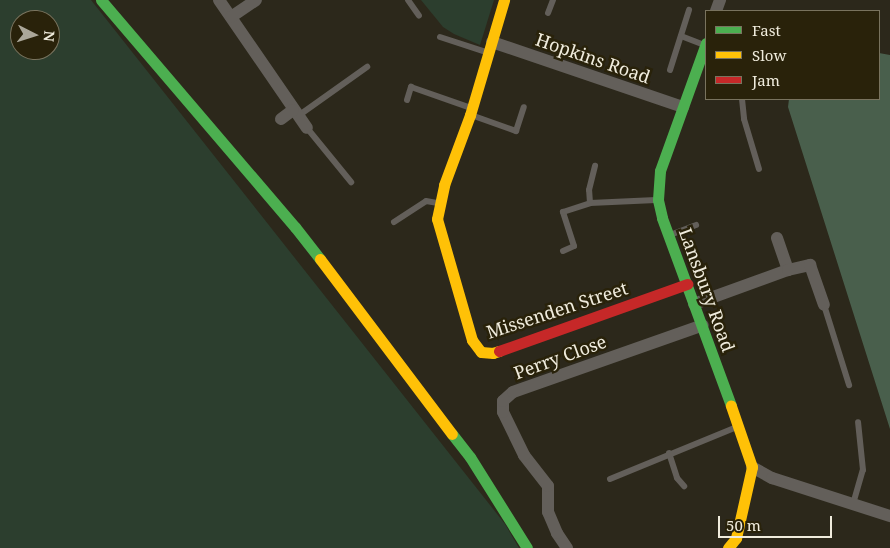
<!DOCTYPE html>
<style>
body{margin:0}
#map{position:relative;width:890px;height:548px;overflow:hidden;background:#2c281b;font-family:"Noto Serif",serif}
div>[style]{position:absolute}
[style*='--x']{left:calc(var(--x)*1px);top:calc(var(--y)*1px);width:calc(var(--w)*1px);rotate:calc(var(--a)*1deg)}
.green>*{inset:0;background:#2c3e2e}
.forest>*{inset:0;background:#495f4c}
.lane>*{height:6px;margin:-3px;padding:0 3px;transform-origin:3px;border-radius:3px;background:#635f5a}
.street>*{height:12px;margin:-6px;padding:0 6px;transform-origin:6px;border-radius:6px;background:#635f5a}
.fast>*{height:11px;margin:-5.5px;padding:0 5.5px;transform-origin:5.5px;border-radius:5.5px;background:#4caf50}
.slow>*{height:11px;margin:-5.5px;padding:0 5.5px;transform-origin:5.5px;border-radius:5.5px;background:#ffc107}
.jam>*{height:11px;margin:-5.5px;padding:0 5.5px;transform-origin:5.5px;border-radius:5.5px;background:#c62828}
span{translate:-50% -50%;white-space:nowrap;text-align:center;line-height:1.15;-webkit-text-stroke:5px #29220a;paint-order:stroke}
.street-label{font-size:18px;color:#f0ecdd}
.legend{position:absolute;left:705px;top:10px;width:175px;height:90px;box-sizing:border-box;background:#29220a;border:1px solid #79735e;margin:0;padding:6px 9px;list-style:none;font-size:15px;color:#f0ecdd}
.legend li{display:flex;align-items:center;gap:10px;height:25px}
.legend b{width:25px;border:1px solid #79735e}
.north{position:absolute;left:10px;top:10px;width:50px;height:50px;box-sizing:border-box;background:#29220a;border:1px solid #79735e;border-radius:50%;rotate:95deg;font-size:14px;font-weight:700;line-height:20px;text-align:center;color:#f0ecdd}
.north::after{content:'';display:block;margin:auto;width:18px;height:22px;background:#aba799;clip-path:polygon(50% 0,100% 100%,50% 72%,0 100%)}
.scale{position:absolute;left:718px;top:516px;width:114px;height:22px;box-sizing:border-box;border:2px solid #f0ecdd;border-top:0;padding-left:6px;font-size:15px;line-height:18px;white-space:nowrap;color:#f0ecdd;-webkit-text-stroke:4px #29220a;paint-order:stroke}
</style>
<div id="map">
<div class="green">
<div style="clip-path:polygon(evenodd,0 0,91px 0,505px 524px,519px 548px,0 548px,0 0,20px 20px,50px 20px,50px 50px,20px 50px,20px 20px)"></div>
<div style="clip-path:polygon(421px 0,494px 0,480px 45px,454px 34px,443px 27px)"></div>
</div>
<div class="forest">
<div style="clip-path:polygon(879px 53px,890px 55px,890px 429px,788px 107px,789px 99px,879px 99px)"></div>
</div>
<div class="lane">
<div style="--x:408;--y:0;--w:19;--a:55"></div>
<div style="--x:548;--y:13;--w:14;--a:-69"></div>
<div style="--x:681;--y:36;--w:25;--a:21"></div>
<div style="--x:440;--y:37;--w:48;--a:18.1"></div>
<div style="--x:670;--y:70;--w:63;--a:-72.4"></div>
<div style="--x:742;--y:99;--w:20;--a:84"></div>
<div style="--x:744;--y:119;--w:52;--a:73.3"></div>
<div style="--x:407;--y:100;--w:14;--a:-73"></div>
<div style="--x:411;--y:87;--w:64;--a:19.3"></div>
<div style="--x:471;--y:115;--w:48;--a:19.6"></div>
<div style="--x:516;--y:131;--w:25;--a:-72"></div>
<div style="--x:298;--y:116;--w:85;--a:-35.4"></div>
<div style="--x:307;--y:128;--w:70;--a:50.8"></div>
<div style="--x:590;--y:203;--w:13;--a:-94"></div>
<div style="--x:589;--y:190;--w:25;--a:-76"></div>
<div style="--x:394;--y:222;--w:38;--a:-33"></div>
<div style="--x:426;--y:201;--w:11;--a:10"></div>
<div style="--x:670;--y:235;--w:28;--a:-21"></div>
<div style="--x:563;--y:251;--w:12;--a:-24"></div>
<div style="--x:574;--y:246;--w:36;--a:-108"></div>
<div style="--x:563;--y:212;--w:28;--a:-18"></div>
<div style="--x:590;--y:203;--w:66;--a:-2.6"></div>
<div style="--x:824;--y:305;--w:84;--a:72.6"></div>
<div style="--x:669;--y:453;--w:26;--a:72"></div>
<div style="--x:677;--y:478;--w:11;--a:49"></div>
<div style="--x:610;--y:479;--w:137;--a:-22.3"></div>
<div style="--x:853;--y:504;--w:35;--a:-74"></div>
<div style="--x:863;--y:470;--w:48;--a:-95.9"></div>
</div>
<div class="street">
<div style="--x:219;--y:0;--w:155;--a:55.5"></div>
<div style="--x:716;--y:11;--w:12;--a:-70"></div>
<div style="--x:231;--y:17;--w:30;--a:-34"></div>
<div style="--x:492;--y:42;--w:202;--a:18.8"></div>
<div style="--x:281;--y:119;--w:15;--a:-37"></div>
<div style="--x:777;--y:238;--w:34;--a:71"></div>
<div style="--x:694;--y:304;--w:100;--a:-19.9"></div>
<div style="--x:788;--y:270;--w:23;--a:-13"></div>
<div style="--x:810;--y:265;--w:42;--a:70.7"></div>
<div style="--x:752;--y:467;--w:23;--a:29"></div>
<div style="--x:772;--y:478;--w:124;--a:17.9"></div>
<div style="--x:567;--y:548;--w:18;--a:-124"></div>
<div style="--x:557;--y:533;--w:23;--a:-113"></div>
<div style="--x:548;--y:512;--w:26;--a:-90"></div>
<div style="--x:548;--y:486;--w:39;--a:-128"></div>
<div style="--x:524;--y:455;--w:48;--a:-116"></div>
<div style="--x:503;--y:412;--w:11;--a:-90"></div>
<div style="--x:503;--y:401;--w:13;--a:-42"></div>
<div style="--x:513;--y:392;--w:201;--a:-19.4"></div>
</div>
<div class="fast">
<div style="--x:101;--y:0;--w:299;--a:49.5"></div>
<div style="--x:295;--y:227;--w:41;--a:52"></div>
<div style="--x:706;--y:43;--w:136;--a:109.8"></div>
<div style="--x:660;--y:171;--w:29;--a:94"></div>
<div style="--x:658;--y:200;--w:18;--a:77"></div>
<div style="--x:662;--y:218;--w:200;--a:69.8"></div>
<div style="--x:452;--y:434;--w:29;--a:52"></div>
<div style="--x:470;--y:457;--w:107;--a:57.9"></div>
</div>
<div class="slow">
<div style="--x:320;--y:259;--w:219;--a:53"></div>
<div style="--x:499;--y:351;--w:6;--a:162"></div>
<div style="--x:493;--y:353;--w:12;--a:-175"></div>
<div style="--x:481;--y:352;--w:15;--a:-127"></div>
<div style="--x:472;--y:340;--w:126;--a:-106.1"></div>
<div style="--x:437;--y:219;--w:35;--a:-78"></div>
<div style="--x:444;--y:185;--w:75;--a:-69.6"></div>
<div style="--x:470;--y:115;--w:120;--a:-73.5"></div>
<div style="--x:728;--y:548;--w:13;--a:-51"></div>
<div style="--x:736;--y:538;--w:73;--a:-77.3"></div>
<div style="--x:752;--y:467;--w:65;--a:-109"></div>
</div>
<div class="jam">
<div style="--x:499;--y:351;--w:200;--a:-19.6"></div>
</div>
<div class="street-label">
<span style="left:593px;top:58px;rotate:19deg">Hopkins Road</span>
<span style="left:707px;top:290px;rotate:70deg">Lansbury Road</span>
<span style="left:557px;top:310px;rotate:-18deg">Missenden Street</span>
<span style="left:560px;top:357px;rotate:-20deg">Perry Close</span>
</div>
<ul class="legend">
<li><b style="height:6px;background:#4caf50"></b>Fast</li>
<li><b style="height:6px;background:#ffc107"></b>Slow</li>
<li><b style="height:6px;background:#c62828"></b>Jam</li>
</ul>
<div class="north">N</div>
<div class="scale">50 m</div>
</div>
